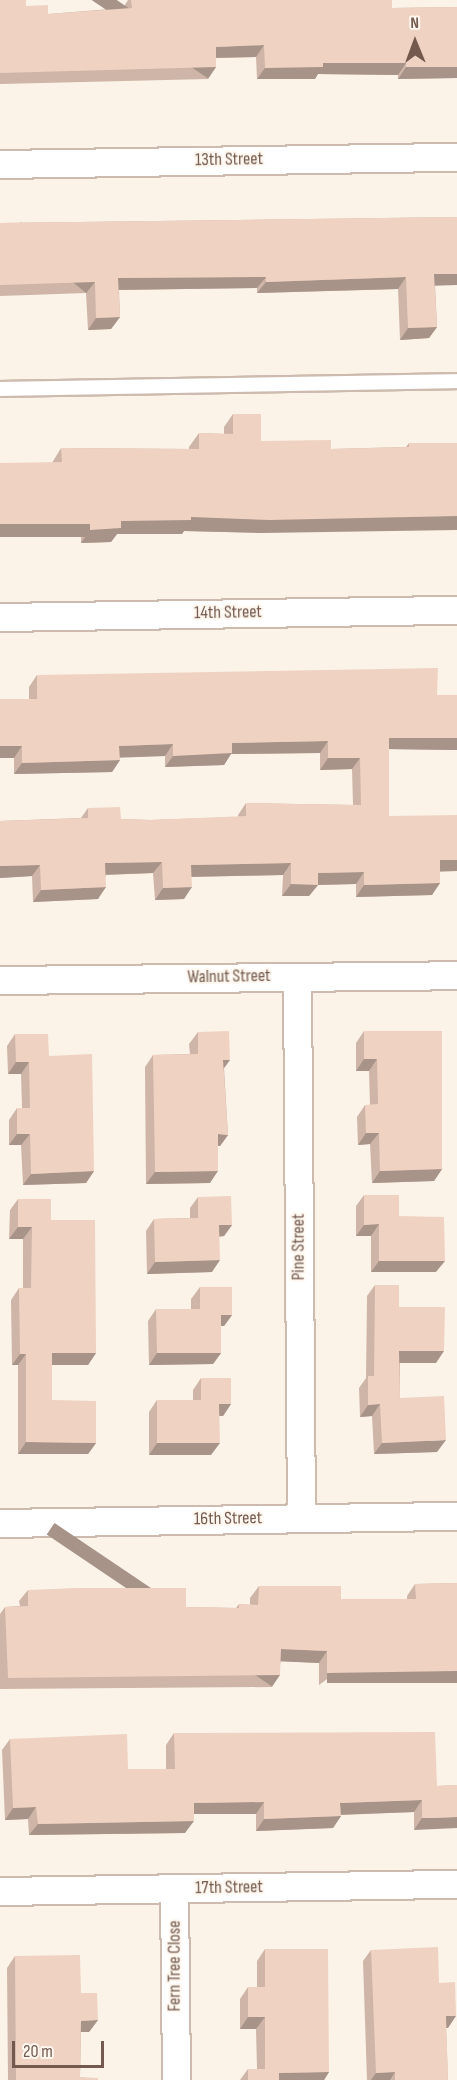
<!DOCTYPE html>
<style>
body{margin:0}
#map{position:relative;width:457px;height:2080px;overflow:hidden;background:#fbf3e8;font-family:"Sofia Sans Condensed",sans-serif}
div>[style]{position:absolute}
[style*='--x']{left:calc(var(--x)*1px);top:calc(var(--y)*1px);width:calc(var(--w)*1px);rotate:calc(var(--a)*1deg)}
.roads{filter:drop-shadow(2px 0 #cdbbaf) drop-shadow(-2px 0 #cdbbaf) drop-shadow(0 2px #cdbbaf) drop-shadow(0 -2px #cdbbaf)}
.service>*{height:14px;margin:-7px;padding:0 7px;transform-origin:7px;border-radius:7px;background:#fff}
.minor>*{height:27px;margin:-13.5px;padding:0 13.5px;transform-origin:13.5px;border-radius:13.5px;background:#fff}
.wall>*{inset:0;background:#ceb5a7}
.shaded-wall>*{inset:0;background:#a79388;transform-origin:0 0}
.building>*{inset:0;background:#efd2c2}
span{translate:-50% -50%;white-space:nowrap;text-align:center;line-height:1.15;-webkit-text-stroke:4.5px #fef7ef;paint-order:stroke}
.street-label{font-size:18px;color:#745a4e}
.north{position:absolute;left:385px;top:12px;width:60px;height:60px;-webkit-text-stroke:4px #fef7ef;paint-order:stroke;rotate:359deg;font-size:16px;font-weight:700;line-height:24px;text-align:center;color:#745a4e}
.north::after{content:'';display:block;margin:auto;width:21px;height:27px;background:#745a4e;clip-path:polygon(50% 0,100% 100%,50% 72%,0 100%)}
.scale{position:absolute;left:12px;top:2041px;width:92px;height:27px;box-sizing:border-box;border:3px solid #745a4e;border-top:0;padding-left:8px;font-size:18px;line-height:21px;white-space:nowrap;color:#745a4e;-webkit-text-stroke:4px #fef7ef;paint-order:stroke}
</style>
<div id="map">
<div class="roads">
<div class="service">
<div style="--x:0;--y:389;--w:457;--a:-1"></div>
</div>
<div class="minor">
<div style="--x:0;--y:164;--w:457;--a:-0.9"></div>
<div style="--x:0;--y:617;--w:457;--a:-0.9"></div>
<div style="--x:297;--y:977;--w:540;--a:89.58"></div>
<div style="--x:0;--y:980;--w:457;--a:-0.6"></div>
<div style="--x:0;--y:1523;--w:457;--a:-0.9"></div>
<div style="--x:174;--y:1889;--w:191;--a:89.4"></div>
<div style="--x:0;--y:1891;--w:457;--a:-0.9"></div>
</div>
</div>
<div class="wall">
<div style="clip-path:polygon(0 0,26px 6px,48px 14px,123px 8px,128px 0,392px 0,392px 8px,457px 7px,457px 78px,398px 79px,398px 75px,318px 74px,315px 79px,257px 79px,256px 57px,216px 58px,216px 67px,208px 79px,0 84px)"></div>
<div style="clip-path:polygon(457px 217px,435px 285px,437px 327px,429px 338px,400px 340px,398px 289px,257px 293px,257px 288px,119px 290px,120px 317px,111px 329px,88px 330px,86px 293px,0 296px,0 223px)"></div>
<div style="clip-path:polygon(233px 414px,261px 441px,331px 449px,406px 447px,409px 443px,457px 443px,261px 533px,184px 531px,182px 534px,117px 534px,111px 542px,81px 543px,81px 537px,52px 463px,61px 448px,189px 449px,189px 447px,199px 433px,224px 434px,224px 427px)"></div>
<div style="clip-path:polygon(37px 675px,437px 695px,457px 750px,389px 749px,389px 816px,457px 816px,457px 871px,440px 871px,440px 883px,432px 895px,356px 897px,356px 884px,318px 885px,309px 896px,282px 896px,283px 875px,191px 877px,184px 899px,155px 900px,153px 873px,106px 875px,98px 899px,33px 902px,32px 876px,0 878px,0 821px,81px 818px,88px 808px,121px 819px,150px 820px,238px 817px,238px 815px,246px 803px,353px 805px,352px 769px,320px 770px,320px 753px,231px 754px,224px 765px,165px 767px,165px 756px,120px 757px,120px 760px,112px 772px,14px 774px,14px 758px,29px 699px,29px 687px)"></div>
<div style="clip-path:polygon(364px 1031px,442px 1169px,434px 1181px,372px 1183px,370px 1144px,358px 1145px,357px 1117px,365px 1105px,370px 1105px,369px 1071px,356px 1071px,356px 1043px)"></div>
<div style="clip-path:polygon(198px 1032px,224px 1068px,228px 1135px,220px 1146px,218px 1146px,210px 1183px,146px 1184px,145px 1067px,153px 1055px,190px 1054px,189px 1044px)"></div>
<div style="clip-path:polygon(15px 1034px,49px 1056px,94px 1171px,86px 1183px,23px 1185px,21px 1145px,9px 1145px,9px 1120px,17px 1108px,22px 1108px,21px 1074px,8px 1074px,7px 1046px)"></div>
<div style="clip-path:polygon(364px 1195px,399px 1216px,436px 1272px,371px 1272px,371px 1236px,356px 1236px,356px 1206px)"></div>
<div style="clip-path:polygon(198px 1197px,232px 1225px,224px 1236px,219px 1237px,212px 1272px,147px 1274px,146px 1231px,154px 1219px,190px 1218px,190px 1208px)"></div>
<div style="clip-path:polygon(18px 1199px,51px 1220px,96px 1353px,88px 1365px,52px 1365px,52px 1400px,96px 1443px,88px 1454px,18px 1454px,18px 1365px,12px 1365px,11px 1300px,19px 1288px,23px 1288px,23px 1239px,9px 1239px,10px 1210px)"></div>
<div style="clip-path:polygon(375px 1285px,399px 1307px,436px 1363px,400px 1363px,400px 1398px,437px 1452px,374px 1454px,372px 1416px,360px 1417px,359px 1388px,366px 1378px,367px 1296px)"></div>
<div style="clip-path:polygon(200px 1287px,232px 1315px,224px 1326px,221px 1326px,221px 1353px,213px 1364px,149px 1365px,148px 1321px,156px 1309px,191px 1309px,191px 1299px)"></div>
<div style="clip-path:polygon(201px 1378px,231px 1404px,223px 1416px,219px 1416px,211px 1455px,149px 1455px,149px 1412px,157px 1400px,193px 1400px,193px 1390px)"></div>
<div style="clip-path:polygon(457px 1583px,319px 1685px,319px 1663px,281px 1661px,272px 1687px,0 1689px,0 1614px,5px 1607px,20px 1606px,19px 1601px,28px 1590px,186px 1607px,236px 1608px,239px 1604px,250px 1605px,250px 1598px,259px 1586px,341px 1599px,407px 1599px,407px 1596px,415px 1584px)"></div>
<div style="clip-path:polygon(174px 1733px,437px 1786px,457px 1785px,414px 1830px,414px 1812px,341px 1815px,341px 1816px,333px 1828px,256px 1831px,256px 1814px,194px 1814px,185px 1833px,29px 1835px,28px 1819px,5px 1820px,2px 1750px,10px 1739px,128px 1769px,166px 1769px,166px 1745px)"></div>
<div style="clip-path:polygon(265px 1949px,329px 2072px,324px 2080px,240px 2080px,248px 2069px,257px 2069px,256px 2029px,240px 2029px,240px 1999px,248px 1987px,257px 1987px,257px 1961px)"></div>
<div style="clip-path:polygon(371px 1950px,439px 1983px,448px 2028px,446px 2028px,448px 2080px,367px 2080px,363px 1961px)"></div>
<div style="clip-path:polygon(15px 1956px,81px 1993px,98px 2020px,89px 2032px,81px 2032px,80px 2077px,98px 2080px,8px 2080px,7px 1968px)"></div>
</div>
<div class="shaded-wall">
<div style="clip-path:polygon(264px 45px,256px 57px,207px 58px,216px 47px)"></div>
<div style="clip-path:polygon(323px 63px,406px 63px,398px 75px,318px 74px,315px 79px,257px 79px,265px 68px)"></div>
<div style="left:216px;top:67px;width:14px;height:216px;rotate:124deg"></div>
<div style="clip-path:polygon(406px 67px,457px 67px,457px 78px,398px 79px)"></div>
<div style="clip-path:polygon(434px 274px,457px 274px,457px 285px,426px 286px)"></div>
<div style="clip-path:polygon(266px 277px,257px 288px,110px 290px,118px 278px)"></div>
<div style="clip-path:polygon(406px 277px,398px 289px,257px 293px,266px 282px)"></div>
<div style="left:95px;top:282px;width:14px;height:95px;rotate:129deg"></div>
<div style="clip-path:polygon(120px 317px,111px 329px,88px 330px,96px 318px)"></div>
<div style="clip-path:polygon(437px 327px,429px 338px,400px 340px,408px 328px)"></div>
<div style="clip-path:polygon(457px 516px,457px 530px,261px 533px,184px 531px,182px 534px,117px 534px,111px 542px,81px 543px,90px 530px,121px 521px,191px 517px)"></div>
<div style="left:0;top:524px;width:90px;height:13px"></div>
<div style="clip-path:polygon(389px 738px,457px 738px,457px 750px,381px 749px)"></div>
<div style="clip-path:polygon(328px 741px,320px 753px,231px 754px,224px 765px,165px 767px,173px 756px,232px 743px)"></div>
<div style="clip-path:polygon(173px 744px,165px 756px,111px 758px,119px 746px)"></div>
<div style="clip-path:polygon(0 746px,22px 746px,14px 758px,0 758px)"></div>
<div style="clip-path:polygon(328px 758px,360px 758px,352px 769px,320px 770px)"></div>
<div style="clip-path:polygon(120px 760px,112px 772px,14px 774px,22px 763px)"></div>
<div style="clip-path:polygon(440px 860px,457px 860px,457px 871px,431px 872px)"></div>
<div style="clip-path:polygon(162px 862px,153px 873px,97px 875px,105px 863px)"></div>
<div style="clip-path:polygon(291px 863px,283px 875px,182px 877px,191px 865px)"></div>
<div style="clip-path:polygon(40px 865px,32px 876px,0 878px,0 866px)"></div>
<div style="clip-path:polygon(364px 872px,356px 884px,314px 885px,318px 885px,309px 896px,282px 896px,291px 884px,318px 873px)"></div>
<div style="clip-path:polygon(440px 883px,432px 895px,356px 897px,364px 885px)"></div>
<div style="clip-path:polygon(106px 887px,98px 899px,33px 902px,41px 890px)"></div>
<div style="clip-path:polygon(192px 887px,184px 899px,155px 900px,163px 888px)"></div>
<div style="clip-path:polygon(364px 1059px,377px 1059px,369px 1071px,356px 1071px)"></div>
<div style="clip-path:polygon(223px 1060px,230px 1060px,222px 1071px)"></div>
<div style="clip-path:polygon(16px 1062px,29px 1062px,21px 1074px,8px 1074px)"></div>
<div style="clip-path:polygon(366px 1133px,379px 1133px,370px 1144px,358px 1145px)"></div>
<div style="clip-path:polygon(17px 1134px,30px 1134px,21px 1145px,9px 1145px)"></div>
<div style="clip-path:polygon(218px 1134px,228px 1135px,220px 1146px,210px 1146px)"></div>
<div style="clip-path:polygon(442px 1169px,434px 1181px,372px 1183px,380px 1171px)"></div>
<div style="clip-path:polygon(94px 1171px,86px 1183px,23px 1185px,31px 1174px)"></div>
<div style="clip-path:polygon(218px 1171px,210px 1183px,146px 1184px,155px 1172px)"></div>
<div style="clip-path:polygon(379px 1224px,371px 1236px,356px 1236px,364px 1225px)"></div>
<div style="clip-path:polygon(219px 1225px,232px 1225px,224px 1236px,211px 1237px)"></div>
<div style="clip-path:polygon(18px 1227px,32px 1227px,23px 1239px,9px 1239px)"></div>
<div style="clip-path:polygon(220px 1260px,212px 1272px,147px 1274px,155px 1262px)"></div>
<div style="clip-path:polygon(379px 1261px,445px 1261px,436px 1272px,371px 1272px)"></div>
<div style="clip-path:polygon(221px 1315px,232px 1315px,224px 1326px,213px 1326px)"></div>
<div style="clip-path:polygon(399px 1351px,444px 1351px,436px 1363px,391px 1363px)"></div>
<div style="clip-path:polygon(52px 1353px,96px 1353px,88px 1365px,44px 1365px)"></div>
<div style="clip-path:polygon(157px 1353px,221px 1353px,213px 1364px,149px 1365px)"></div>
<div style="clip-path:polygon(20px 1354px,26px 1354px,18px 1365px,12px 1365px)"></div>
<div style="clip-path:polygon(219px 1404px,231px 1404px,223px 1416px,211px 1416px)"></div>
<div style="clip-path:polygon(380px 1404px,372px 1416px,360px 1417px,368px 1405px)"></div>
<div style="clip-path:polygon(446px 1440px,437px 1452px,374px 1454px,382px 1443px)"></div>
<div style="clip-path:polygon(26px 1442px,96px 1443px,88px 1454px,18px 1454px)"></div>
<div style="clip-path:polygon(157px 1443px,220px 1443px,211px 1455px,149px 1455px)"></div>
<div style="clip-path:polygon(281px 1649px,327px 1651px,319px 1663px,273px 1661px)"></div>
<div style="left:457px;top:1671px;width:12px;height:130px;rotate:90deg"></div>
<div style="left:280px;top:1675px;width:14px;height:272px;rotate:124deg"></div>
<div style="clip-path:polygon(422px 1800px,414px 1812px,332px 1815px,340px 1803px)"></div>
<div style="clip-path:polygon(264px 1802px,256px 1814px,185px 1814px,194px 1803px)"></div>
<div style="clip-path:polygon(36px 1807px,28px 1819px,5px 1820px,13px 1808px)"></div>
<div style="clip-path:polygon(341px 1816px,333px 1828px,256px 1831px,264px 1819px)"></div>
<div style="clip-path:polygon(457px 1817px,457px 1828px,414px 1830px,422px 1818px)"></div>
<div style="clip-path:polygon(194px 1821px,185px 1833px,29px 1835px,38px 1824px)"></div>
<div style="clip-path:polygon(446px 2016px,456px 2016px,448px 2028px,438px 2028px)"></div>
<div style="clip-path:polygon(248px 2017px,265px 2017px,256px 2029px,240px 2029px)"></div>
<div style="clip-path:polygon(98px 2020px,89px 2032px,73px 2032px,81px 2021px)"></div>
<div style="clip-path:polygon(329px 2072px,324px 2080px,274px 2080px,279px 2073px)"></div>
<div style="clip-path:polygon(395px 2072px,390px 2080px,371px 2080px,376px 2073px)"></div>
</div>
<div class="building">
<div style="clip-path:polygon(0 0,26px 0,26px 6px,48px 5px,48px 14px,132px 8px,131px 0,392px 0,392px 8px,457px 7px,457px 67px,406px 67px,406px 63px,323px 63px,323px 67px,265px 68px,264px 45px,216px 47px,216px 67px,0 73px)"></div>
<div style="clip-path:polygon(457px 217px,457px 274px,434px 274px,437px 327px,408px 328px,406px 277px,266px 282px,266px 277px,118px 278px,120px 317px,96px 318px,95px 282px,0 285px,0 223px)"></div>
<div style="clip-path:polygon(233px 414px,261px 414px,261px 441px,331px 440px,331px 449px,409px 447px,409px 443px,457px 443px,457px 516px,270px 520px,191px 517px,191px 520px,121px 521px,121px 528px,90px 530px,90px 524px,0 524px,0 463px,62px 462px,61px 448px,199px 449px,199px 433px,233px 434px)"></div>
<div style="clip-path:polygon(438px 668px,437px 695px,457px 695px,457px 738px,389px 738px,389px 816px,457px 815px,457px 860px,440px 860px,440px 883px,364px 885px,364px 872px,318px 873px,318px 885px,291px 884px,291px 863px,191px 865px,192px 887px,163px 888px,162px 862px,105px 863px,106px 887px,41px 890px,40px 865px,0 866px,0 821px,88px 818px,88px 808px,120px 807px,121px 819px,150px 820px,246px 816px,246px 803px,361px 805px,360px 758px,328px 758px,328px 741px,232px 743px,232px 753px,173px 756px,173px 744px,119px 746px,120px 760px,22px 763px,22px 746px,0 746px,0 699px,37px 699px,37px 675px)"></div>
<div style="clip-path:polygon(229px 1031px,230px 1060px,223px 1060px,228px 1135px,218px 1134px,218px 1171px,155px 1172px,153px 1055px,198px 1054px,198px 1032px)"></div>
<div style="clip-path:polygon(364px 1031px,442px 1031px,442px 1169px,380px 1171px,379px 1133px,366px 1133px,365px 1105px,378px 1104px,377px 1059px,364px 1059px)"></div>
<div style="clip-path:polygon(15px 1034px,48px 1034px,49px 1056px,92px 1054px,94px 1171px,31px 1174px,30px 1134px,17px 1134px,17px 1108px,30px 1108px,29px 1062px,16px 1062px)"></div>
<div style="clip-path:polygon(364px 1195px,399px 1195px,399px 1216px,444px 1217px,445px 1261px,379px 1261px,379px 1224px,364px 1225px)"></div>
<div style="clip-path:polygon(231px 1196px,232px 1225px,219px 1225px,220px 1260px,155px 1262px,154px 1219px,198px 1218px,198px 1197px)"></div>
<div style="clip-path:polygon(18px 1199px,51px 1199px,51px 1220px,95px 1220px,96px 1353px,52px 1353px,52px 1400px,96px 1401px,96px 1443px,26px 1442px,26px 1354px,20px 1354px,19px 1288px,31px 1288px,32px 1227px,18px 1227px)"></div>
<div style="clip-path:polygon(375px 1285px,399px 1285px,399px 1307px,445px 1307px,444px 1351px,399px 1351px,400px 1398px,444px 1396px,446px 1440px,382px 1443px,380px 1404px,368px 1405px,368px 1376px,374px 1376px)"></div>
<div style="clip-path:polygon(200px 1287px,232px 1287px,232px 1315px,221px 1315px,221px 1353px,157px 1353px,156px 1309px,200px 1309px)"></div>
<div style="clip-path:polygon(201px 1378px,231px 1378px,231px 1404px,219px 1404px,220px 1443px,157px 1443px,157px 1400px,201px 1400px)"></div>
<div style="clip-path:polygon(457px 1583px,457px 1671px,327px 1673px,327px 1651px,281px 1649px,280px 1675px,8px 1678px,5px 1607px,28px 1606px,28px 1590px,75px 1588px,186px 1588px,186px 1607px,239px 1608px,239px 1604px,258px 1605px,259px 1586px,341px 1586px,341px 1599px,416px 1599px,415px 1584px)"></div>
<div style="clip-path:polygon(435px 1732px,437px 1786px,457px 1785px,457px 1817px,422px 1818px,422px 1800px,340px 1803px,341px 1816px,264px 1819px,264px 1802px,194px 1803px,194px 1821px,38px 1824px,36px 1807px,13px 1808px,10px 1739px,127px 1734px,128px 1769px,175px 1769px,174px 1733px)"></div>
<div style="clip-path:polygon(438px 1947px,439px 1983px,455px 1982px,456px 2016px,446px 2016px,448px 2080px,395px 2080px,395px 2072px,376px 2073px,371px 1950px)"></div>
<div style="clip-path:polygon(265px 1949px,328px 1949px,329px 2072px,279px 2073px,279px 2080px,248px 2080px,248px 2069px,265px 2069px,265px 2017px,248px 2017px,248px 1987px,265px 1987px)"></div>
<div style="clip-path:polygon(80px 1955px,81px 1993px,97px 1993px,98px 2020px,81px 2021px,80px 2077px,98px 2078px,98px 2080px,16px 2080px,15px 1956px)"></div>
</div>
<div class="street-label">
<span style="left:229px;top:160px;rotate:-1deg">13th Street</span>
<span style="left:228px;top:613px;rotate:-1deg">14th Street</span>
<span style="left:229px;top:977px;rotate:-1deg">Walnut Street</span>
<span style="left:299px;top:1247px;rotate:-90deg">Pine Street</span>
<span style="left:228px;top:1519px;rotate:-1deg">16th Street</span>
<span style="left:229px;top:1888px;rotate:-1deg">17th Street</span>
<span style="left:175px;top:1966px;rotate:-90deg">Fern Tree Close</span>
</div>
<div class="north">N</div>
<div class="scale">20 m</div>
</div>
